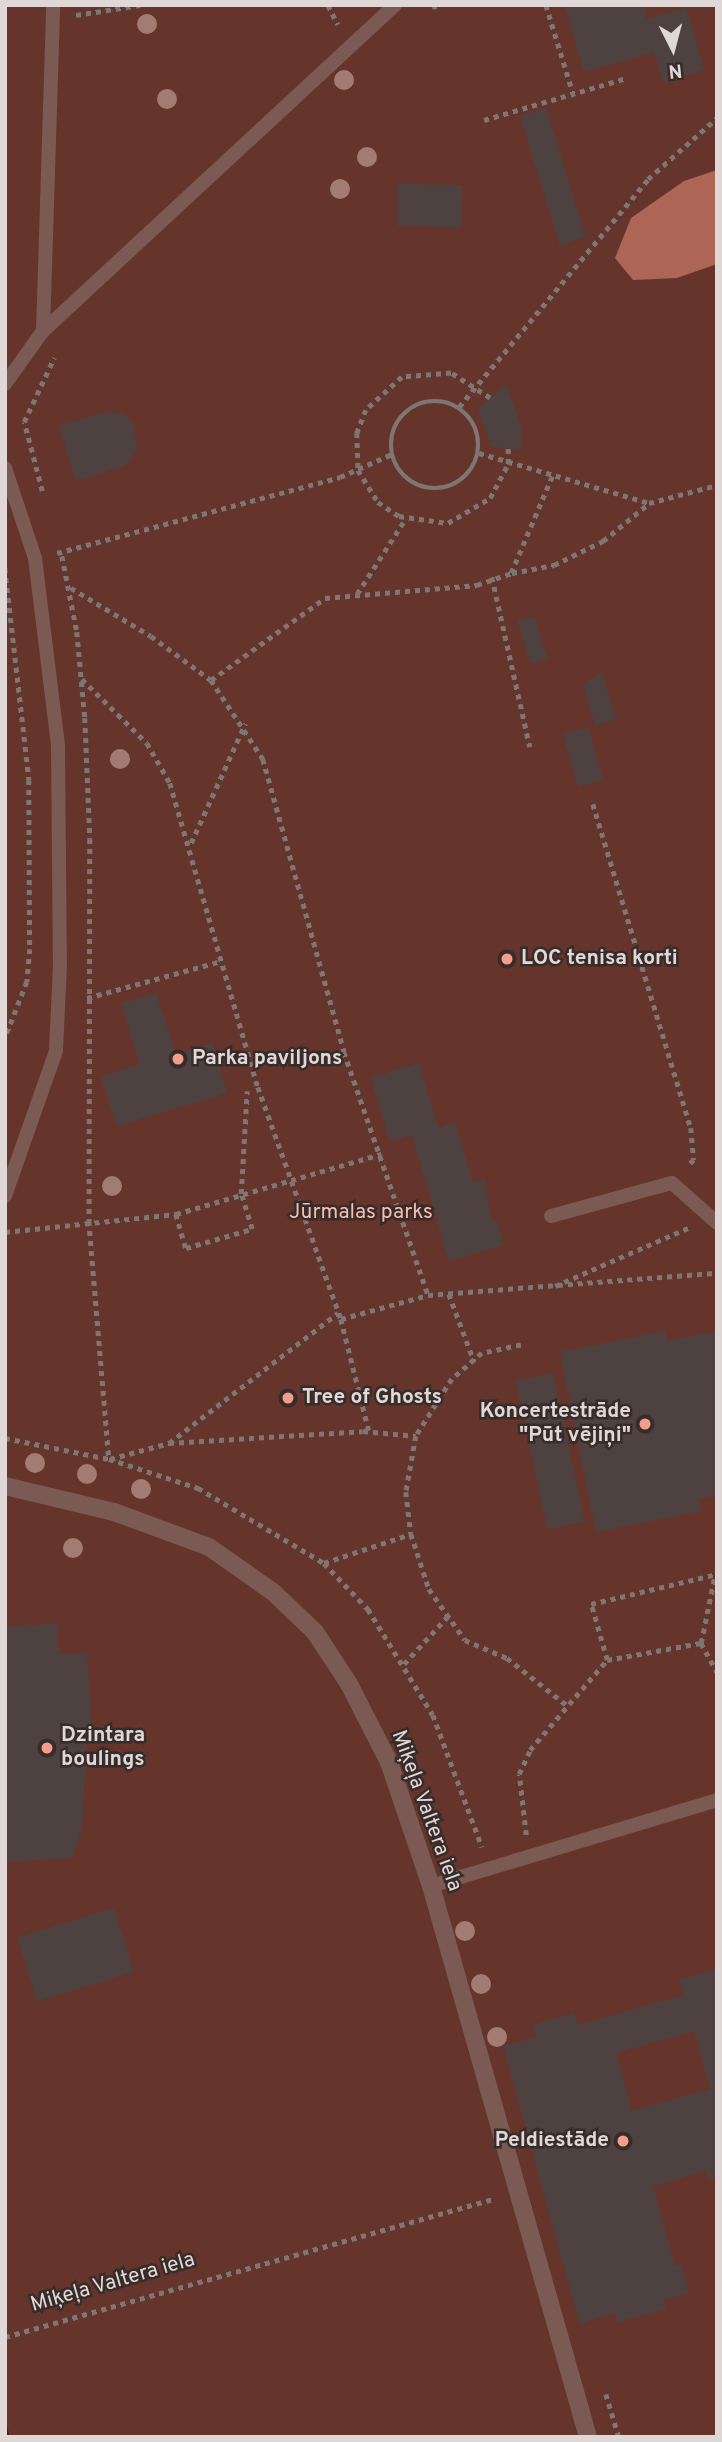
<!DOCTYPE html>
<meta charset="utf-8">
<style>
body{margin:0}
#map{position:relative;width:722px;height:2442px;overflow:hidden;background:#372c29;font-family:Overpass,sans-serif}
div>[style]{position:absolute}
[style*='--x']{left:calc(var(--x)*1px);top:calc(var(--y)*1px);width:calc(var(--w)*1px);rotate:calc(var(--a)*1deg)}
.green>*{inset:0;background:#65352b}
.water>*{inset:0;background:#ad6556}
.building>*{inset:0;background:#4e4240;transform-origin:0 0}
.path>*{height:4.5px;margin-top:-2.25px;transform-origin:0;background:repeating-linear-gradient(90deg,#7f7673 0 5px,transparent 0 10px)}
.path>.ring{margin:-2.25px;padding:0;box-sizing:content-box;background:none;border:4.5px solid #7f7673;border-radius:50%}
.lane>*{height:14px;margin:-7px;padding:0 7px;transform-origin:7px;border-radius:7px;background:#7a5a53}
.street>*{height:18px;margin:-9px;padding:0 9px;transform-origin:9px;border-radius:9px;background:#7a5a53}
.trees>*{width:20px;height:20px;margin:-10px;border-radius:50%;background:#a27b72}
.dots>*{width:19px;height:19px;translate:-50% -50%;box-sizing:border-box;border:4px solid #372c29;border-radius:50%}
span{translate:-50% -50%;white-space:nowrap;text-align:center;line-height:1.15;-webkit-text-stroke:5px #372c29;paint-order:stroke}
.poi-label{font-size:21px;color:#e0d8d6;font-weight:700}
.left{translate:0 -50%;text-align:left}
.right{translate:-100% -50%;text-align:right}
.park-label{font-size:21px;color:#fabcae}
.street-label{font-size:21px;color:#e0d8d6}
.frame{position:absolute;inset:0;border:7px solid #e0d8d6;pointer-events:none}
.north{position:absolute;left:638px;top:14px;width:70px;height:70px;-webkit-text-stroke:5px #372c29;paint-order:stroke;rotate:174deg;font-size:19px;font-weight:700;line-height:28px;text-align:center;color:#e0d8d6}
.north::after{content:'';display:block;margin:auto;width:24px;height:32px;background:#e0d8d6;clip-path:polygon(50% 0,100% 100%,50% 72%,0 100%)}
</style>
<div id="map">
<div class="green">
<div style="clip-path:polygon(5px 5px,717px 5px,717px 2437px,10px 2437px,5px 2420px)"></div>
</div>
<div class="water">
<div style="clip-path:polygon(717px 170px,717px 264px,677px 278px,633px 280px,615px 258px,631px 218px,684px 181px)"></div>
</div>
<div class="building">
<div style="clip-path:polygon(565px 5px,643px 5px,647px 19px,686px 8px,704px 70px,663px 82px,654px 52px,584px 72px)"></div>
<div style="left:546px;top:108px;width:135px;height:27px;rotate:73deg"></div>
<div style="left:398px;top:184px;width:64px;height:42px;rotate:1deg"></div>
<div style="clip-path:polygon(506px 384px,521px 425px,522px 450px,491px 446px,478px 408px)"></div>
<div style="clip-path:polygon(106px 412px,121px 413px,133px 422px,137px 451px,124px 466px,76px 481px,59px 426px)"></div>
<div style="left:534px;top:616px;width:44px;height:17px;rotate:73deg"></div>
<div style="clip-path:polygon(602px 672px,616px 719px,595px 725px,583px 685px)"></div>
<div style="left:588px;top:727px;width:55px;height:26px;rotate:74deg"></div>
<div style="clip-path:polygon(156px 993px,176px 1054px,213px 1043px,227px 1093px,117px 1126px,101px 1077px,140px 1064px,121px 1004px)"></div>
<div style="clip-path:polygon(419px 1063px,438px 1128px,455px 1122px,473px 1183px,485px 1180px,491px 1221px,496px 1219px,504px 1245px,449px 1261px,412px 1135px,390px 1141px,371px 1078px)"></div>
<div style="clip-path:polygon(665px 1331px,667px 1341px,717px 1331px,717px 1496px,699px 1499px,701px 1511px,596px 1532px,560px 1352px)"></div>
<div style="left:553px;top:1373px;width:152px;height:38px;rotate:78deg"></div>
<div style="clip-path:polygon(57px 1623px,59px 1654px,87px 1652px,92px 1732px,87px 1733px,82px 1827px,72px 1858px,5px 1862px,5px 1627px)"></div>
<div style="left:114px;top:1908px;width:67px;height:101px;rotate:73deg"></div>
<div style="clip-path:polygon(evenodd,717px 1969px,717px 2177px,708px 2179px,706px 2171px,653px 2186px,675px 2266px,681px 2264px,689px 2293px,664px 2300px,666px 2309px,618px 2322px,615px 2313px,580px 2324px,503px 2046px,537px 2037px,533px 2025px,574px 2013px,578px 2025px,684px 1995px,679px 1980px,717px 1969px,694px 2031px,710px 2089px,632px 2111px,616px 2053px,694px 2031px)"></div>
</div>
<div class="path">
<div style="--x:260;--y:5;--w:47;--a:0"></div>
<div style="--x:328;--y:5;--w:22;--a:63"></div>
<div style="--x:546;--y:5;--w:92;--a:72.9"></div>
<div style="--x:432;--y:7;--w:8;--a:-14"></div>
<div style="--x:76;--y:15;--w:65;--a:-8.9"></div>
<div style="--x:484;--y:120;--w:149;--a:-16.4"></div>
<div style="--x:490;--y:398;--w:46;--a:-147.3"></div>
<div style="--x:451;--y:373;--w:49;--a:175.3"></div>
<div style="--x:402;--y:377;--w:49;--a:137.5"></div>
<div style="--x:366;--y:410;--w:25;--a:111"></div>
<div style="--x:357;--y:433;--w:37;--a:88"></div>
<div style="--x:358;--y:470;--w:38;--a:58"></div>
<div style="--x:378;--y:502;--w:25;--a:34"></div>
<div style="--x:399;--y:516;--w:49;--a:8.1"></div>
<div style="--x:448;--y:523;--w:49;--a:-30.8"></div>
<div style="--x:490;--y:498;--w:38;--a:-62"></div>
<div style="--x:508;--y:464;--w:16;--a:-90"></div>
<div class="ring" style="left:391px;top:401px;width:83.5px;height:83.5px"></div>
<div style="--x:459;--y:407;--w:296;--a:-50.3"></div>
<div style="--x:648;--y:179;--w:92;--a:-41.5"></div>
<div style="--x:479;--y:453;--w:177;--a:16.4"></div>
<div style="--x:649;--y:503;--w:70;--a:-14.8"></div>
<div style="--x:42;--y:491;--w:71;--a:-104.6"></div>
<div style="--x:24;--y:422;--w:71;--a:-64.9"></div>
<div style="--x:57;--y:553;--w:293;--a:-15"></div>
<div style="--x:340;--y:477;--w:57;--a:-23.9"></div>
<div style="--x:62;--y:556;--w:77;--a:78.8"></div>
<div style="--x:77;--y:632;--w:86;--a:84.7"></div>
<div style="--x:85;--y:718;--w:121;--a:87.6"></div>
<div style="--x:90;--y:839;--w:382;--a:90.1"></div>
<div style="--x:89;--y:1221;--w:239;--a:85.2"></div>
<div style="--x:5;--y:568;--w:213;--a:83.5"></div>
<div style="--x:29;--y:780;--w:169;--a:89.7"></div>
<div style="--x:30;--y:949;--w:33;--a:95"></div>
<div style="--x:27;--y:982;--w:60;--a:111.4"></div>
<div style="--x:512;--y:573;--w:43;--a:-10.8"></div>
<div style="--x:554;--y:565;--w:55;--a:-26.1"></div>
<div style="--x:603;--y:541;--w:58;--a:-39.4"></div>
<div style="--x:492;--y:577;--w:174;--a:77.4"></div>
<div style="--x:71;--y:588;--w:93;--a:31"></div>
<div style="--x:151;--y:636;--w:74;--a:36.3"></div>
<div style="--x:211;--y:680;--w:95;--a:56.6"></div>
<div style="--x:263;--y:759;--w:304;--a:74.5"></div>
<div style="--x:344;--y:1052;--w:257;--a:70.9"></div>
<div style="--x:357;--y:594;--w:90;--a:-57.2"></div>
<div style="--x:82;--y:679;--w:91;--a:44.6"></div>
<div style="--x:147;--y:743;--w:46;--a:60.1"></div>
<div style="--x:170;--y:783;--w:316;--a:73.9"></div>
<div style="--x:258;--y:1087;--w:246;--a:70.3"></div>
<div style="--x:341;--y:1319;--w:115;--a:76"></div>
<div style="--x:211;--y:680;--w:140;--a:-35.7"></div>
<div style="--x:325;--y:598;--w:153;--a:-4.9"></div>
<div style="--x:477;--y:585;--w:36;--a:-19"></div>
<div style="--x:511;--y:573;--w:108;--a:-67"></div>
<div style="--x:593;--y:804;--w:338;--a:73.2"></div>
<div style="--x:691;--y:1128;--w:32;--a:85"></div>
<div style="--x:694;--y:1160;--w:10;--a:135"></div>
<div style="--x:191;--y:843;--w:131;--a:-65.6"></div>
<div style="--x:87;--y:998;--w:139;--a:-15.4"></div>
<div style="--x:176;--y:1214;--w:35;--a:74"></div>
<div style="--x:186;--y:1248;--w:69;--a:-16.1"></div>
<div style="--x:252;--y:1229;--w:37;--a:-107"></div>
<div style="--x:241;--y:1194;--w:103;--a:-86.7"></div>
<div style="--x:5;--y:1232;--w:172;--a:-6"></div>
<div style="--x:176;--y:1214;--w:214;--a:-16.3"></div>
<div style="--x:555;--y:1286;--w:145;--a:-23.6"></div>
<div style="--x:449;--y:1294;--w:72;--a:69.5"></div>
<div style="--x:341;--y:1319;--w:90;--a:-15.4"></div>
<div style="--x:428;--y:1295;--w:290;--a:-4.4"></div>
<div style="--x:521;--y:1345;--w:40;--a:168"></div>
<div style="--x:482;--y:1353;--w:40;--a:139"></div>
<div style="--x:452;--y:1379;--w:67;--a:122.3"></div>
<div style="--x:416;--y:1436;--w:57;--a:100.1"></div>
<div style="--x:406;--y:1492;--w:42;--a:83.2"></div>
<div style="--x:411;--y:1534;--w:58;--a:71.9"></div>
<div style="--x:429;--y:1589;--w:62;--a:54.8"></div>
<div style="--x:465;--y:1640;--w:46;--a:23.2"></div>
<div style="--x:507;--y:1658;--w:78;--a:38.2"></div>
<div style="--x:5;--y:1438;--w:106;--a:11.4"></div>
<div style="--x:109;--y:1459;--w:94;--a:18"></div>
<div style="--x:198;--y:1488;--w:147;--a:30.8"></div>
<div style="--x:324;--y:1563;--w:64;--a:46.3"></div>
<div style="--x:368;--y:1609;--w:124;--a:58.5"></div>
<div style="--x:433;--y:1715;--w:141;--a:69.6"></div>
<div style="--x:169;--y:1443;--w:213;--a:-37.6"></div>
<div style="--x:110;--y:1459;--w:61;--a:-15.2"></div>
<div style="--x:169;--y:1443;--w:194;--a:-3.5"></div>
<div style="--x:363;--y:1431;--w:53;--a:5.4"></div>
<div style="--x:324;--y:1563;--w:92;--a:-18.4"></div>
<div style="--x:701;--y:1643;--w:70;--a:-78.5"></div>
<div style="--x:607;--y:1660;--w:58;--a:-105.9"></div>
<div style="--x:591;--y:1604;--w:130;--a:-13.4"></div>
<div style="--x:404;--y:1664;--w:65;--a:-47.5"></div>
<div style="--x:526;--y:1835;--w:61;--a:-96.5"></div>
<div style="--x:519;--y:1774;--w:26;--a:-65"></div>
<div style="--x:530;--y:1750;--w:118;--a:-49.5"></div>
<div style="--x:607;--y:1660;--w:96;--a:-10.3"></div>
<div style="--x:701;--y:1643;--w:33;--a:61"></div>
<div style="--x:5;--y:2337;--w:507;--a:-15.79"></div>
<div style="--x:606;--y:2394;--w:45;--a:73.2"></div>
</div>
<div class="lane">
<div style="--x:43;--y:331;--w:326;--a:-88.2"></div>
<div style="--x:5;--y:384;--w:65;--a:-54.4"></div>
<div style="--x:43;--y:331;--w:480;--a:-42.8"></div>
<div style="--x:5;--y:468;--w:95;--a:71.6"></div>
<div style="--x:35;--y:558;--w:189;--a:83"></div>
<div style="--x:58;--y:746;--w:219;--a:89.5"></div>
<div style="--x:60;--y:965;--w:86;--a:92.7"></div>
<div style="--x:56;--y:1051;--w:154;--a:109.4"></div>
<div style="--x:551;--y:1216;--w:125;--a:-15.3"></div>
<div style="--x:672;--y:1183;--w:60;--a:41.6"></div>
<div style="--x:431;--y:1886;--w:299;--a:-16.7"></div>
</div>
<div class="street">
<div style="--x:5;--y:1486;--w:112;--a:13.4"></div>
<div style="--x:114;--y:1512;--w:101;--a:20.2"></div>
<div style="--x:209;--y:1547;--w:78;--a:35.1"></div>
<div style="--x:273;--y:1592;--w:58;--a:43.6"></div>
<div style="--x:315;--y:1632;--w:62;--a:56.8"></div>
<div style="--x:349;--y:1684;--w:88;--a:62.9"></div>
<div style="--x:389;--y:1762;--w:131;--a:71.3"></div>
<div style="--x:431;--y:1886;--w:573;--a:74.1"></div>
</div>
<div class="trees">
<div style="left:147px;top:24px"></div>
<div style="left:344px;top:80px"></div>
<div style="left:167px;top:99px"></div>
<div style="left:367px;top:157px"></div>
<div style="left:340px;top:189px"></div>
<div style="left:120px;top:759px"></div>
<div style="left:112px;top:1186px"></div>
<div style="left:35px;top:1463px"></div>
<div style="left:87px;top:1474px"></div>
<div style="left:141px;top:1489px"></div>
<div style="left:73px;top:1548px"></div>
<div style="left:465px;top:1931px"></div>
<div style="left:481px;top:1984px"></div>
<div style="left:497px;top:2037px"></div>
</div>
<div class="dots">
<div style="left:507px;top:959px;background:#f49d8b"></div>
<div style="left:178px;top:1059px;background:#f49d8b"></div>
<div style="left:288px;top:1398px;background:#f49d8b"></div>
<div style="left:645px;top:1424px;background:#f49d8b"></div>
<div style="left:47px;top:1748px;background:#f49d8b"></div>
<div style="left:623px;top:2141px;background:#f49d8b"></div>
</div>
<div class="poi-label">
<span class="left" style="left:521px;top:959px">LOC tenisa korti</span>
<span class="left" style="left:192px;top:1059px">Parka paviljons</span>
<span class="left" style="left:302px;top:1398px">Tree of Ghosts</span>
<span class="right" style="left:631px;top:1424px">Koncertestrāde<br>"Pūt vējiņi"</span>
<span class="left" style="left:61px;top:1748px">Dzintara<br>boulings</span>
<span class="right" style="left:609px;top:2141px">Peldiestāde</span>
</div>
<div class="park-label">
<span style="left:361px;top:1213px">Jūrmalas parks</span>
</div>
<div class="street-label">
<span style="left:426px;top:1811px;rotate:70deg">Miķeļa Valtera iela</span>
<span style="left:113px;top:2283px;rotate:-16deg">Miķeļa Valtera iela</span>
</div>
<div class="frame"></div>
<div class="north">N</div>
</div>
